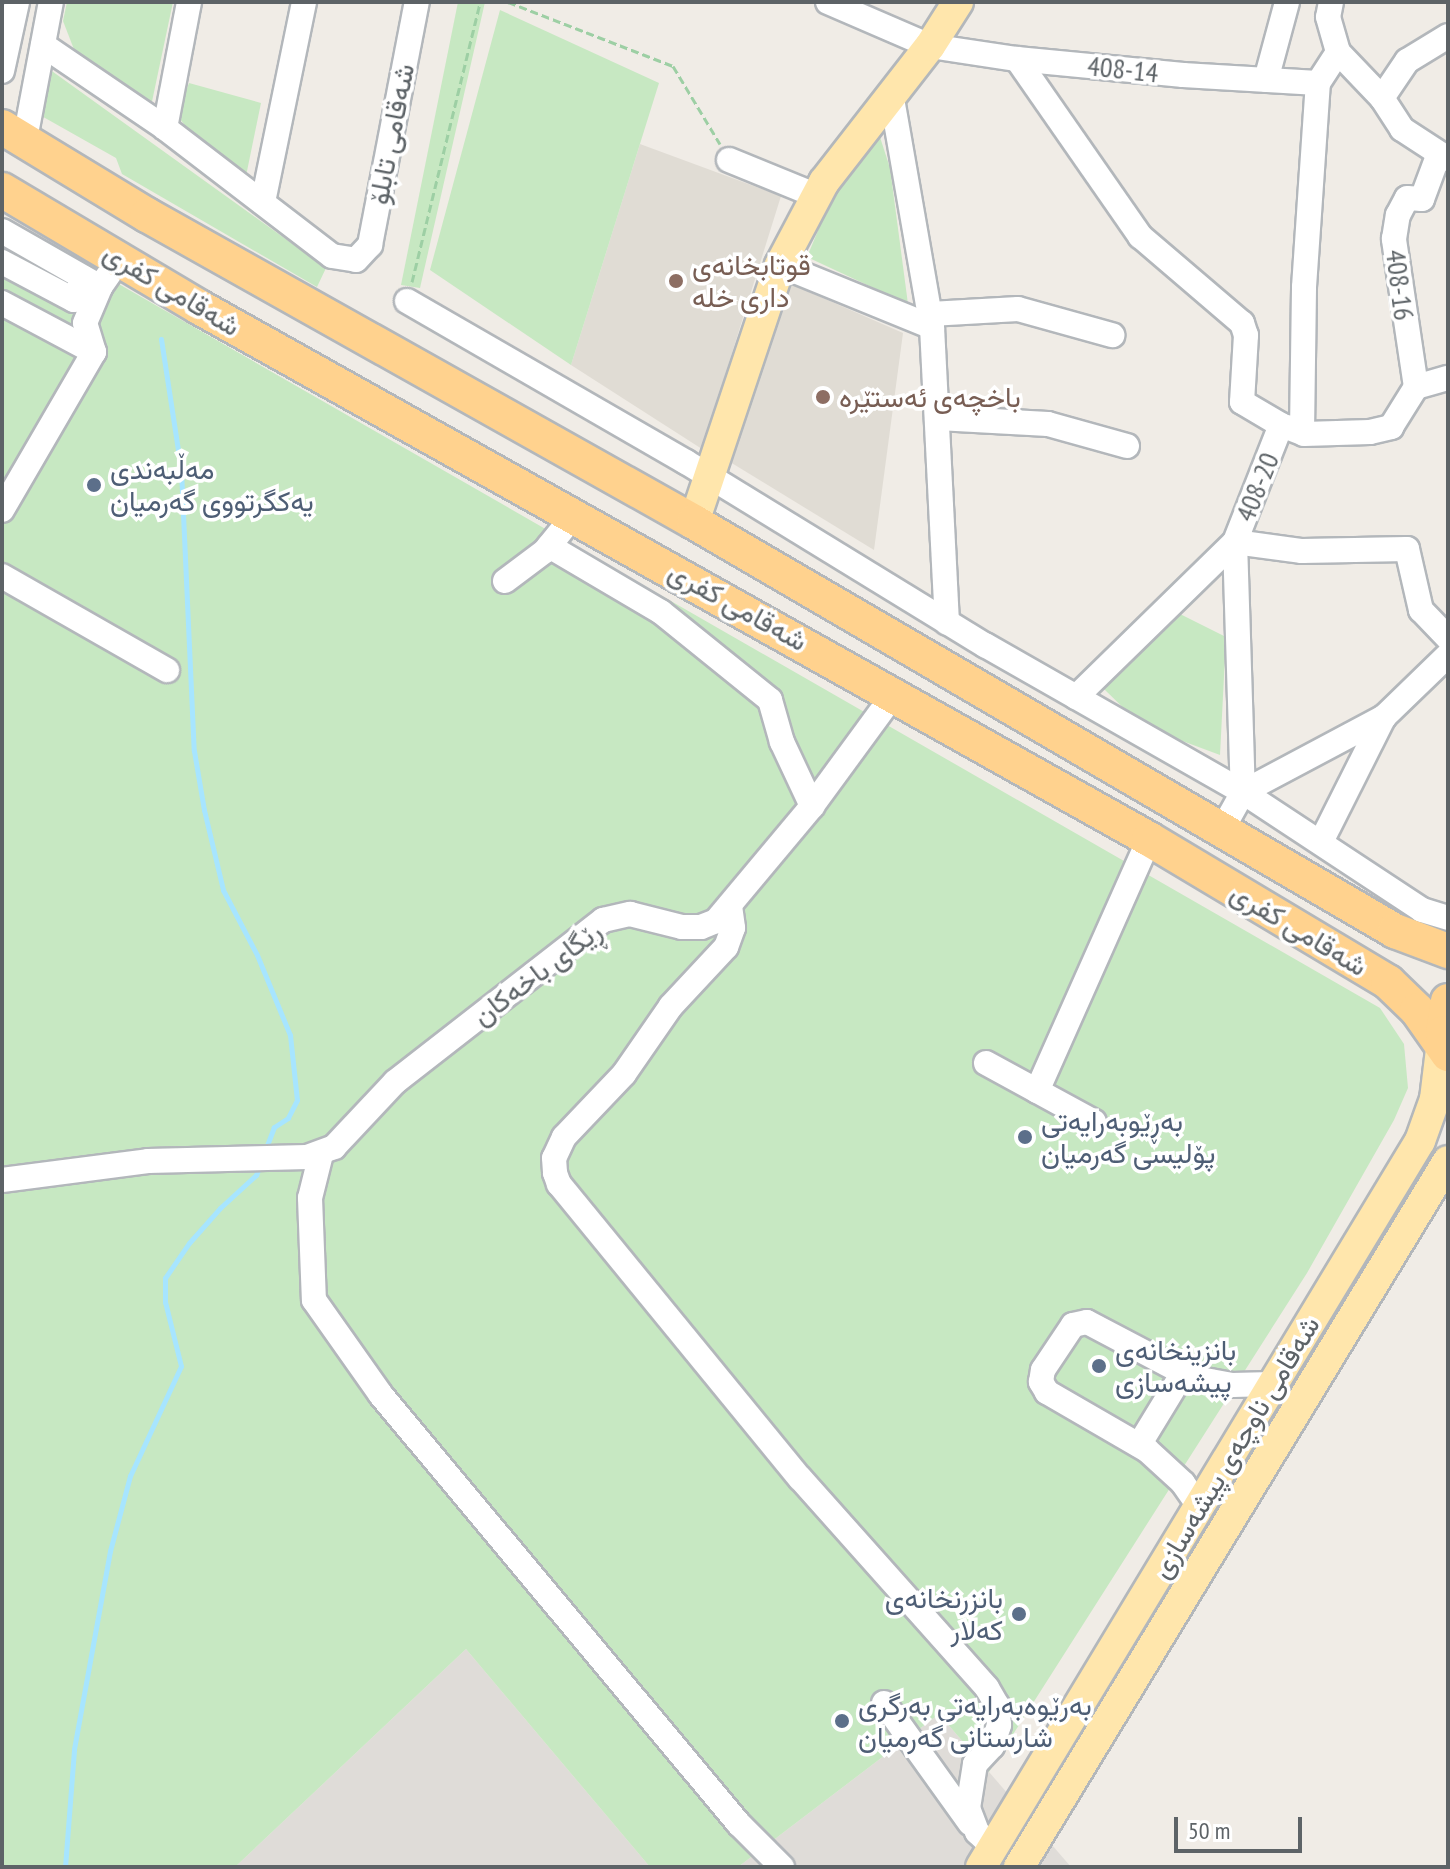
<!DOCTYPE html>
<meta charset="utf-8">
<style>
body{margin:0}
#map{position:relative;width:1450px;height:1869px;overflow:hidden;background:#f0ece6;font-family:"PT Sans Narrow",Vazirmatn,sans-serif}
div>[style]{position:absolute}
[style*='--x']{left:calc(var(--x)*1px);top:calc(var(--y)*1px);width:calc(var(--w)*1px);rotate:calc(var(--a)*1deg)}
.industrial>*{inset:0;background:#dfdcd8}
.education>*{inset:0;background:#e0dcd4}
.green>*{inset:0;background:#c7e8c2}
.stream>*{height:5px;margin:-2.5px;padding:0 2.5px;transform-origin:2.5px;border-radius:2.5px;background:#a7e5ff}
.path>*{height:3px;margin-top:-1.5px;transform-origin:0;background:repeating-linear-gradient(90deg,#9dcfa4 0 8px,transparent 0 12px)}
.roads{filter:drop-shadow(2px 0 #b3b7bb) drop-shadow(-2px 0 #b3b7bb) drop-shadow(0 2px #b3b7bb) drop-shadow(0 -2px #b3b7bb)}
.minor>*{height:24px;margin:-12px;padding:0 12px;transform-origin:12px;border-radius:12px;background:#fff}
.major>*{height:30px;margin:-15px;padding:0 15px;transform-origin:15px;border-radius:15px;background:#ffe6ac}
.highway>*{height:34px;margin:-17px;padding:0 17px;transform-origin:17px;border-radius:17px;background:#ffd28e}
.dots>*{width:22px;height:22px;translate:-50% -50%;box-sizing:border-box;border:4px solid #fff;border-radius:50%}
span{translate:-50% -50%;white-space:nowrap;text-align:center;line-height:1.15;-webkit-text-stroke:7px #fff;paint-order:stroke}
.street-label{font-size:28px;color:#5d6367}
.education-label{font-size:28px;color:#785e54}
.left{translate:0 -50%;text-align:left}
.service-label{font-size:28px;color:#4e5e75}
.right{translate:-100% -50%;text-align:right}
.frame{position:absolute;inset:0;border:4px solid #5d6367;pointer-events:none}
.scale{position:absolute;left:1174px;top:1817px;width:128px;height:36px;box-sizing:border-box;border:4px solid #5d6367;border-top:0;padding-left:10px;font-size:24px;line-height:28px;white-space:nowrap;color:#5d6367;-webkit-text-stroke:6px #fff;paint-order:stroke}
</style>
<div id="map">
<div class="industrial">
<div style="clip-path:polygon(466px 1649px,650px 1867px,235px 1867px)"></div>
<div style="clip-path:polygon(939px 1714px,1071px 1867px,738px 1867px)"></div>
</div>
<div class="education">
<div style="clip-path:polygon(640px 144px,781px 196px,702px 449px,571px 365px)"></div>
<div style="clip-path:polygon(791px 284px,903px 333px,874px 550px,730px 462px)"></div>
</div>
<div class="green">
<div style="clip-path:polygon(67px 2px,173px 2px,150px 111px,75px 52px,63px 21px)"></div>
<div style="clip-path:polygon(458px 2px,485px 2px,420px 288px,401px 285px)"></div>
<div style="clip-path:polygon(500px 10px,659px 83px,571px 365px,430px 270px)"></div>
<div style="clip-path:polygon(49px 69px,326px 268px,317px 287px,122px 174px,116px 158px,38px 114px)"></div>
<div style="clip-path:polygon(189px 83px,261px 103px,246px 176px,189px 131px,177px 115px)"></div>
<div style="clip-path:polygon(878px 131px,890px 168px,908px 304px,807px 257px,832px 197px)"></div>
<div style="clip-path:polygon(2px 217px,1380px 1008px,1404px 1044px,1408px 1088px,1394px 1120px,1307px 1273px,989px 1772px,939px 1714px,738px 1867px,650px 1867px,466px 1649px,235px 1867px,2px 1867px)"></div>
<div style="clip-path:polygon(1180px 614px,1226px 637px,1220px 755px,1142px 726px,1104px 689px)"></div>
</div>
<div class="stream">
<div style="--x:161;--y:339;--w:133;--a:81.3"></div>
<div style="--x:181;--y:470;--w:281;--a:87.4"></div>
<div style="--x:194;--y:751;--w:60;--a:80.4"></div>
<div style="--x:204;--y:810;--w:82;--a:76.6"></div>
<div style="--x:223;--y:890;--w:73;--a:62.4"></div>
<div style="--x:257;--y:955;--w:87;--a:67.6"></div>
<div style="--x:290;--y:1035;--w:65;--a:83.9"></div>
<div style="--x:297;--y:1100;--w:20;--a:117"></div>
<div style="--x:288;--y:1118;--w:17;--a:147"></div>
<div style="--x:274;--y:1127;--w:25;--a:111"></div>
<div style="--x:65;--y:1867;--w:118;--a:-85.6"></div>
<div style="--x:74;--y:1749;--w:201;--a:-79.7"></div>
<div style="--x:110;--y:1551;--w:78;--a:-75.1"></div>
<div style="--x:130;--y:1476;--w:121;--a:-65.1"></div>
<div style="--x:181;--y:1366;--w:66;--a:-104"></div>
<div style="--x:165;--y:1302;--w:24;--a:-90"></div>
<div style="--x:165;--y:1278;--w:42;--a:-55.6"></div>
<div style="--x:189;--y:1243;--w:47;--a:-48.5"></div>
<div style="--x:220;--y:1208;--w:49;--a:-42.5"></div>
<div style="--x:256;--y:1175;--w:12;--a:-66"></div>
</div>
<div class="path">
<div style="--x:508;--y:2;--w:177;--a:21.2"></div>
<div style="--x:673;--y:66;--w:91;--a:58.9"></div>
<div style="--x:412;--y:282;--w:288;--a:-76.3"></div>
</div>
<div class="roads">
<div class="minor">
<div style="--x:828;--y:2;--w:111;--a:23.3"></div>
<div style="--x:930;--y:46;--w:88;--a:8.5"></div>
<div style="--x:1017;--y:59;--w:167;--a:5.5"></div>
<div style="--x:1183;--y:75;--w:135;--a:3.4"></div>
<div style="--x:1331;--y:2;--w:15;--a:101"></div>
<div style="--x:1328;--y:17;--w:36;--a:74"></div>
<div style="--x:1338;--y:52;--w:64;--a:46.3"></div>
<div style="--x:1382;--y:98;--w:37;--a:57"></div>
<div style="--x:1402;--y:129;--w:55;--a:33.1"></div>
<div style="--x:43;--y:45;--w:148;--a:34.2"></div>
<div style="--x:165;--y:128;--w:210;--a:37.5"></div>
<div style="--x:332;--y:256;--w:24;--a:9"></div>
<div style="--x:356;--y:260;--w:21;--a:-47"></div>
<div style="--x:370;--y:245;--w:248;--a:-79.1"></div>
<div style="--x:1017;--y:59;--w:216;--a:55.2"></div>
<div style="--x:1140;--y:236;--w:134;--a:40.5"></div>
<div style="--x:1242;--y:323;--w:13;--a:72"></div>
<div style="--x:1246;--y:335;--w:67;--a:93.4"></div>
<div style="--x:1242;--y:402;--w:45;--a:30.5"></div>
<div style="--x:1281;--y:425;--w:126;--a:111.5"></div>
<div style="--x:1235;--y:542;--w:250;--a:88.2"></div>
<div style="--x:1243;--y:792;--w:41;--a:119.1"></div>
<div style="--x:2;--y:71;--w:71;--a:-77.7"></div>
<div style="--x:1266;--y:80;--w:81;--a:-74.9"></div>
<div style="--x:891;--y:93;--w:238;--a:80.1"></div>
<div style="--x:932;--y:327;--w:296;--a:87.1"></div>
<div style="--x:1382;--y:98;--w:45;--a:-56"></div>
<div style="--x:1407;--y:61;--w:48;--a:-31.4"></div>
<div style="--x:165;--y:128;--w:128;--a:-79.2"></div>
<div style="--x:25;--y:139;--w:139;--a:-79.3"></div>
<div style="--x:729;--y:160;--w:95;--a:22.2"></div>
<div style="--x:263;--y:202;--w:204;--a:-78.4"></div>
<div style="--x:2;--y:231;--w:113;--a:29.7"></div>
<div style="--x:2;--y:262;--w:81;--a:27.8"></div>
<div style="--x:74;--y:300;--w:24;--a:-68"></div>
<div style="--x:780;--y:265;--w:164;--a:22.2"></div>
<div style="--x:407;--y:301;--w:322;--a:30"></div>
<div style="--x:686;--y:462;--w:351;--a:31.5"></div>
<div style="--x:985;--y:645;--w:297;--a:29.7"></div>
<div style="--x:1243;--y:792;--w:214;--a:33.4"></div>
<div style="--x:1422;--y:910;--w:27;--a:17"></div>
<div style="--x:2;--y:303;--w:104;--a:28"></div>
<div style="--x:930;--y:314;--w:88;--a:-3.3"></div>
<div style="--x:1018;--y:309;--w:98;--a:15.5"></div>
<div style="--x:1416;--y:387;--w:150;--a:-98.5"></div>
<div style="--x:1394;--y:239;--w:24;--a:-81"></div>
<div style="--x:1398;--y:215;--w:19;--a:-62"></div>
<div style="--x:1407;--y:198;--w:15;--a:4"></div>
<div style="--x:1422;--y:199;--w:46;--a:-69.6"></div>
<div style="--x:938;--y:418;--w:110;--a:3.1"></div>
<div style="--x:1048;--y:424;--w:82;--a:15.6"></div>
<div style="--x:1287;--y:427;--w:18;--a:22"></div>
<div style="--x:1304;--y:434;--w:66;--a:-1.7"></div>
<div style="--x:1370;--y:432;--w:22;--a:-13"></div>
<div style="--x:1391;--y:427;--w:47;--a:-58"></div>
<div style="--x:1416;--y:387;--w:33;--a:-16"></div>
<div style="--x:1302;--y:432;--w:145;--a:-89.2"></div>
<div style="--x:1304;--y:287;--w:204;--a:-86.1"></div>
<div style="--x:1318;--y:83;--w:37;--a:-57"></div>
<div style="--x:2;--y:510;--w:183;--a:-59.8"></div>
<div style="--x:94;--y:352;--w:30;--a:-107"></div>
<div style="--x:85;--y:323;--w:39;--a:-67"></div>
<div style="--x:100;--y:287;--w:35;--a:-55"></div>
<div style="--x:549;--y:546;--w:130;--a:30.5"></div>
<div style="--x:661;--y:612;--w:140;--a:38.9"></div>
<div style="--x:770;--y:700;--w:44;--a:74.1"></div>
<div style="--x:782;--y:742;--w:71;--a:64.9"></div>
<div style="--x:2;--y:576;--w:190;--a:29.7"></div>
<div style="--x:505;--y:581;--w:50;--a:-36.9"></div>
<div style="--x:545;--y:551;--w:46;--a:-51.1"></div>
<div style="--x:1076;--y:697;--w:222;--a:-44.3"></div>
<div style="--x:1235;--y:542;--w:68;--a:7.7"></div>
<div style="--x:1302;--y:551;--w:105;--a:-1.1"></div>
<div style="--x:1407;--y:549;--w:63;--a:77.1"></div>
<div style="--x:1421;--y:610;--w:39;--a:46"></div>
<div style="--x:1243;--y:792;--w:160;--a:-28"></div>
<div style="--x:1384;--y:717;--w:89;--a:-44.1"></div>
<div style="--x:1321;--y:842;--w:140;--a:-63.3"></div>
<div style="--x:730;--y:906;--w:22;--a:82"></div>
<div style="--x:733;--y:928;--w:20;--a:110"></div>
<div style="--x:726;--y:947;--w:81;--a:133"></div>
<div style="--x:671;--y:1006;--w:83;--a:124.7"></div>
<div style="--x:624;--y:1074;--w:87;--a:133.6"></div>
<div style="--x:564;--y:1137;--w:23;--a:115"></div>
<div style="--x:554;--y:1158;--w:15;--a:86"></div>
<div style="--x:555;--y:1173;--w:12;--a:70"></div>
<div style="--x:559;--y:1184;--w:380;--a:50.7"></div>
<div style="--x:800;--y:1478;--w:281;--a:48.3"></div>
<div style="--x:987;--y:1688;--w:20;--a:60"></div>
<div style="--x:997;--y:1705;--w:20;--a:84"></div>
<div style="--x:999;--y:1725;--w:22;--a:108"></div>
<div style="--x:992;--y:1746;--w:25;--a:133"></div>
<div style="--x:975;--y:1764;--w:45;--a:99"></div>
<div style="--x:968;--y:1808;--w:26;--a:69"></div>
<div style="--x:977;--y:1832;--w:23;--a:43"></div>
<div style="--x:986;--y:1063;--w:123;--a:28.6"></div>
<div style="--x:1037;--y:1091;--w:276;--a:-66"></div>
<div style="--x:321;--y:1154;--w:45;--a:104"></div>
<div style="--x:310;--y:1198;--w:102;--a:87.8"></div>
<div style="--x:314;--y:1300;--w:116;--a:54.8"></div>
<div style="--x:381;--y:1395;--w:559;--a:50.16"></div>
<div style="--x:739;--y:1824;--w:61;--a:45"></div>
<div style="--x:2;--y:1180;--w:147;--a:-7.4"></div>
<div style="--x:148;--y:1161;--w:159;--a:-1.4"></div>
<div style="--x:307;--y:1157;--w:29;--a:-20"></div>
<div style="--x:334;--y:1147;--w:89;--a:-46.8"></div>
<div style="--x:395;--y:1082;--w:264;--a:-37.9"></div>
<div style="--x:603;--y:920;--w:28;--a:-13"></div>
<div style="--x:630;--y:914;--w:54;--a:14"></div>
<div style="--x:682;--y:927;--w:19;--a:0"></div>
<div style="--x:701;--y:927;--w:16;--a:-22"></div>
<div style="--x:716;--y:921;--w:150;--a:-50.1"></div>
<div style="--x:812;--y:806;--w:139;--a:-53.8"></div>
<div style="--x:1139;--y:1445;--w:84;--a:-58.6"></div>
<div style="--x:1199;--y:1506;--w:28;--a:-125"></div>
<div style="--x:1183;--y:1483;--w:49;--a:-137.5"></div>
<div style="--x:1147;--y:1450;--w:116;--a:-149.9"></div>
<div style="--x:1047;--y:1392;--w:12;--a:-121"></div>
<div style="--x:1041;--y:1382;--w:12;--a:-81"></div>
<div style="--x:1043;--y:1370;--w:54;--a:-56.3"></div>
<div style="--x:1073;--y:1325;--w:14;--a:-12"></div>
<div style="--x:1087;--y:1322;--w:120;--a:27.8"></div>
<div style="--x:1193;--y:1378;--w:40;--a:10"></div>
<div style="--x:1232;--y:1385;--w:41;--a:-1.4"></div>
<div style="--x:884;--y:1703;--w:148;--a:54.4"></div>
</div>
<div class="major">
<div style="--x:694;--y:522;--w:271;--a:-71.5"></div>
<div style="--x:780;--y:265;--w:94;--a:-62.1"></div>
<div style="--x:824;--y:182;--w:172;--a:-52.1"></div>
<div style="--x:930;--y:46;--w:52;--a:-57.5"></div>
<div style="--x:981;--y:1867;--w:848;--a:-58.84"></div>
<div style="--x:1420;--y:1141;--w:45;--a:-70.3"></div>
<div style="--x:1435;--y:1099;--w:66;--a:-83.1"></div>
<div style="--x:1019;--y:1867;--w:826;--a:-58.72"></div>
</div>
<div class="highway">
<div style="--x:2;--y:127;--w:170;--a:31.3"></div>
<div style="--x:147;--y:215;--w:627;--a:29.3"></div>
<div style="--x:694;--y:522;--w:812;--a:30.26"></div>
<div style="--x:1395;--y:931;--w:57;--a:20.7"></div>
<div style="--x:2;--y:190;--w:229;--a:30.7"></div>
<div style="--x:199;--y:307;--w:1089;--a:29.25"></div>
<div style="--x:1149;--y:839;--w:279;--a:30.9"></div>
<div style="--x:1388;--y:982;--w:40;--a:44"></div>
<div style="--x:1417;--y:1010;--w:54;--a:54.8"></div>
<div style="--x:1448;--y:1001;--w:32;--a:99"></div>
<div style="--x:1443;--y:1033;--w:19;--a:74"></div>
</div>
</div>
<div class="dots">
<div style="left:676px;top:281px;background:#8d6e63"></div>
<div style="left:823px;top:397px;background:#8d6e63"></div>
<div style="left:94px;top:485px;background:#5c6f8a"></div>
<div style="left:1025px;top:1137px;background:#5c6f8a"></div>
<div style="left:1099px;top:1366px;background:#5c6f8a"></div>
<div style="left:1019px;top:1614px;background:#5c6f8a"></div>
<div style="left:842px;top:1721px;background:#5c6f8a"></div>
</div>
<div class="street-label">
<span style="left:1123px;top:69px;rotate:6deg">408-14</span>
<span style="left:391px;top:134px;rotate:-79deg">شەقامی تابلۆ</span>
<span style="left:1400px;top:285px;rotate:83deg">408-16</span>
<span style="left:172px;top:289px;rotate:31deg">شەقامی کفری</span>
<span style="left:1257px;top:487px;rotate:-68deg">408-20</span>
<span style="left:738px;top:606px;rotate:29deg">شەقامی کفری</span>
<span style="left:1299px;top:929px;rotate:31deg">شەقامی کفری</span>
<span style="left:537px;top:973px;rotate:-37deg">ڕێگای باخەکان</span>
<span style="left:1235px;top:1447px;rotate:-59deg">شەقامی ناوچەی پیشەسازی</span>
</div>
<div class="education-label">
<span class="left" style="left:692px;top:281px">قوتابخانەی<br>داری خلە</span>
<span class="left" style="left:839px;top:397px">باخچەی ئەستێرە</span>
</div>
<div class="service-label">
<span class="left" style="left:110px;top:485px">مەڵبەندی<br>یەکگرتووی گەرمیان</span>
<span class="left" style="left:1041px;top:1137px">بەڕێوبەرایەتی<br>پۆلیسی گەرمیان</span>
<span class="left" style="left:1115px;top:1366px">بانزینخانەی<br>پیشەسازی</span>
<span class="right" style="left:1003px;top:1614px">بانزرنخانەی<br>کەلار</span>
<span class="left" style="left:858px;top:1721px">بەرێوەبەرایەتی بەرگری<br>شارستانی گەرمیان</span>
</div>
<div class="frame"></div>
<div class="scale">50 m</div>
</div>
